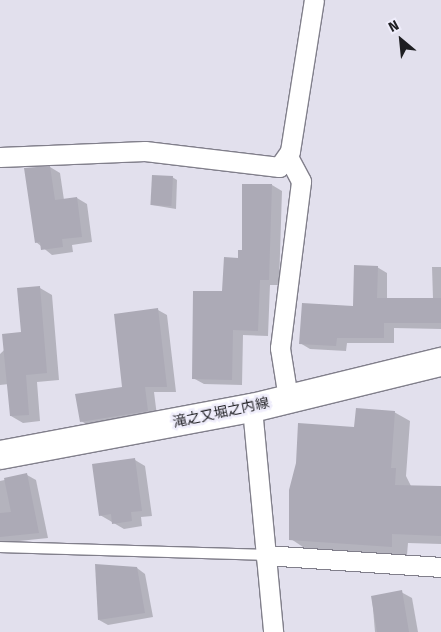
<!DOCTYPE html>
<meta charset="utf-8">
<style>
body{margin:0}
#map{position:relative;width:441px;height:632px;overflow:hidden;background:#e2e0ed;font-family:"Fira Sans","Noto Sans JP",sans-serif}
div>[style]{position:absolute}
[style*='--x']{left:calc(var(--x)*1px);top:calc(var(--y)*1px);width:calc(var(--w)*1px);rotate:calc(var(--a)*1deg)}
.shadow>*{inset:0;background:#0003}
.building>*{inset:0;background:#acaab6;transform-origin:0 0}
.roads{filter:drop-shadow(1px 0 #817f8b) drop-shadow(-1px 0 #817f8b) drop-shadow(0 1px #817f8b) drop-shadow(0 -1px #817f8b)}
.lane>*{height:10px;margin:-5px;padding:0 5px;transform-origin:5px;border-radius:5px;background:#fff}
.street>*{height:19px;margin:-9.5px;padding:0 9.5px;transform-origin:9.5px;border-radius:9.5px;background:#fff}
.secondary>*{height:28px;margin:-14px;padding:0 14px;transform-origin:14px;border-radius:14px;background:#fff}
span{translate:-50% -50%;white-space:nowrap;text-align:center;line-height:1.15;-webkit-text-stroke:5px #efedfb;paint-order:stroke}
.street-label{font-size:14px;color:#1e1e22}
.north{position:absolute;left:376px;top:15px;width:50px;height:50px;-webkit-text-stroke:4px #efedfb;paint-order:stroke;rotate:332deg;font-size:14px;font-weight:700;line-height:20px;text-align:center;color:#1e1e22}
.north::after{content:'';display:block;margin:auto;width:18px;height:22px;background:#1e1e22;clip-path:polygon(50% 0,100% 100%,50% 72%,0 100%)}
</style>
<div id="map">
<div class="shadow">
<div style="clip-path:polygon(50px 167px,60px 173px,64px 200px,77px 198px,87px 204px,92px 242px,72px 245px,73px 252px,52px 255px,36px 242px)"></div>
<div style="clip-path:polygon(172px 177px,177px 180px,176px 209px,152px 205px)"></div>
<div style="clip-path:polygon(272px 185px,282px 191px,279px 285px,270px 285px,268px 336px,243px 335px,242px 385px,204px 384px,193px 378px,223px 292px)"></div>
<div style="clip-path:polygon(377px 267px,387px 273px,387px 299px,433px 299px,432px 267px,441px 267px,441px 329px,394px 328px,394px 343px,347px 343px,346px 351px,310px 349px,300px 343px,354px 308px)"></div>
<div style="clip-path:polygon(40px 288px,52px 295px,59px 380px,37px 382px,40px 421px,23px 423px,11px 416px,9px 384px,0 385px,0 354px,22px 333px)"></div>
<div style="clip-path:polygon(158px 310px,167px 315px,176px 392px,154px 392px,157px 416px,90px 426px,81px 421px,123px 388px)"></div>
<div style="clip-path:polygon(394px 412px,410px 421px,406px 476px,411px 486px,441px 487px,441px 544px,408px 543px,407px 555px,306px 549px,291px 539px,356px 428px)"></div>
<div style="clip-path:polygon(135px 460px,145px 466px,152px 516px,141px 517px,142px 526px,124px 529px,100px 515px)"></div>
<div style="clip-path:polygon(27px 475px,36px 480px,48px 538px,0 543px,0 481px)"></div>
<div style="clip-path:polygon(137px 568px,145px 574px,153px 617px,108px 625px,99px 620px)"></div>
<div style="clip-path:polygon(401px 592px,412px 598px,418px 632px,375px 632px,372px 597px)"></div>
</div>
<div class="building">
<div style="clip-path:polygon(50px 166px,55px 200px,77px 197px,82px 237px,62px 239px,63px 247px,41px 250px,40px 242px,35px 243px,24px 168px)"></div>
<div style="left:152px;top:175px;width:21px;height:30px;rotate:3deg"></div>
<div style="clip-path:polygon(242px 184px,272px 184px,269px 280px,260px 280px,258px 331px,233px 330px,232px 380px,192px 379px,193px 291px,222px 291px,224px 257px,238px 258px,238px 250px,242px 250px)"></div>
<div style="clip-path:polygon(354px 265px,378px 266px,377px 298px,441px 298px,441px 323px,384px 323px,384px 338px,337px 338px,336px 346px,299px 344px,302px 303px,353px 306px)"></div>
<div style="clip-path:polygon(40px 286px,47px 373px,26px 375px,29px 415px,10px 416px,2px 334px,21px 332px,17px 288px)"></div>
<div style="clip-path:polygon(158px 308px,167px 387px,145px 387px,148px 411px,80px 422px,75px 394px,122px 387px,114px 314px)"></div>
<div style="clip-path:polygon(356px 408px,395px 411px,391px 468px,396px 468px,395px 485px,441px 486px,441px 536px,392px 534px,392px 547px,289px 540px,289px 490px,296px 463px,298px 423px,354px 427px)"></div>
<div style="clip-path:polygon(135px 458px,142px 511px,131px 512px,132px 521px,112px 524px,111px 514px,99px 516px,92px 464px)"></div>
<div style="clip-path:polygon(27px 473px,39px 533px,0 537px,0 513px,11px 512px,4px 478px)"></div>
<div style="clip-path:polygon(95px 564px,137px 567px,145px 613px,98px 620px)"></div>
<div style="clip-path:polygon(402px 590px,409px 632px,377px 632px,371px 596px)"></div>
</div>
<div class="roads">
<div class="lane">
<div style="--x:0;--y:547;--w:265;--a:1.7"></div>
</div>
<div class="street">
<div style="--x:0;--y:157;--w:145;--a:-2.4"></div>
<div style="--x:145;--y:151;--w:135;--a:6.8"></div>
<div style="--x:279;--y:167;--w:19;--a:-55"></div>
<div style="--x:290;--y:151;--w:153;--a:-81"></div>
<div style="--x:288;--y:398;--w:51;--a:-99.1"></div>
<div style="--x:280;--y:348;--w:168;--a:-82.8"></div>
<div style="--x:301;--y:181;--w:27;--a:-118"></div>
<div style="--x:252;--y:408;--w:225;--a:84.6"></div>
<div style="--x:265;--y:555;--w:176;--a:3.9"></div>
</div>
<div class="secondary">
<div style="--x:0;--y:455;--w:256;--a:-10.6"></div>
<div style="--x:252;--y:408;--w:195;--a:-13.7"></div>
</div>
</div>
<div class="street-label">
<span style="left:221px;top:413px;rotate:-12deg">滝之又堀之内線</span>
</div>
<div class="north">N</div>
</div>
